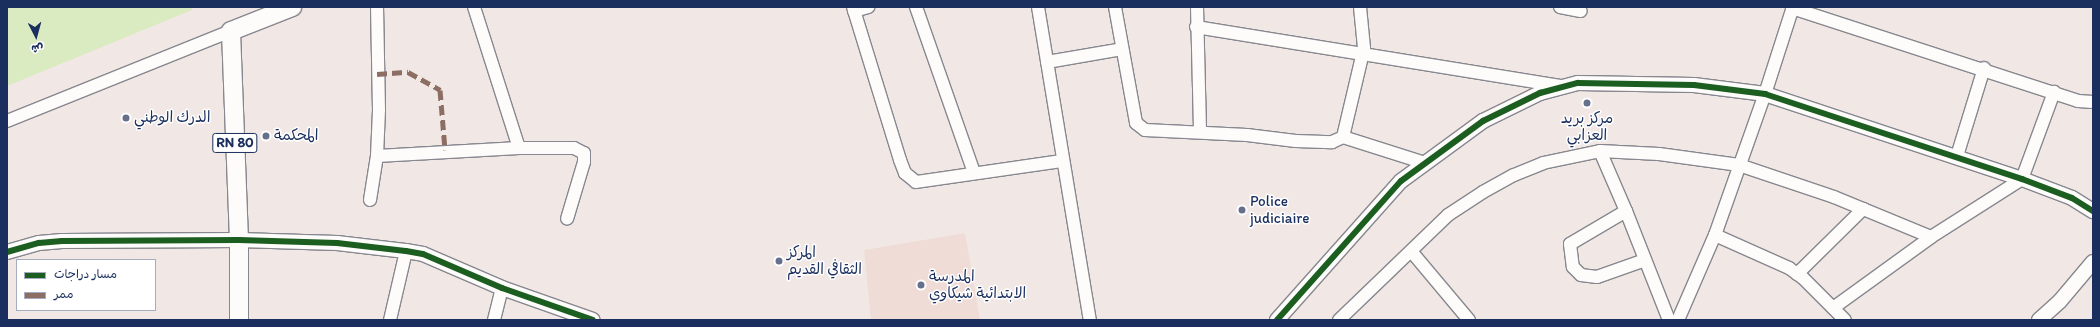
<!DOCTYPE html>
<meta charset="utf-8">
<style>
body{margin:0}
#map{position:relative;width:2100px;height:327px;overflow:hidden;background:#f1e8e5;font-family:Itim,"Playpen Sans Arabic",sans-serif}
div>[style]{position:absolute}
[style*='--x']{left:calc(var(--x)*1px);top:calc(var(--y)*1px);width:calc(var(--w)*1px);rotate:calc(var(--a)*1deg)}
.built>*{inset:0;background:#f0dcd7}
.green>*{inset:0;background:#daeac1}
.roads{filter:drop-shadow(1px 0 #87878f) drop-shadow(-1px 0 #87878f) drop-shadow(0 1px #87878f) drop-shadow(0 -1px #87878f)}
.minor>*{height:12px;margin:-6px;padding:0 6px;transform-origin:6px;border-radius:6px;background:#fdfcfb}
.tertiary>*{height:14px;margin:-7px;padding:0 7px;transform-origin:7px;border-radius:7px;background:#fdfcfb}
.primary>*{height:18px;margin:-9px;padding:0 9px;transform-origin:9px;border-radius:9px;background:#fdfcfb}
.quiet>*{height:5px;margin-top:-2.5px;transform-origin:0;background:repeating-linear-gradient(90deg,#8d6e63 0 10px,transparent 0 15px)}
.cycleway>*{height:6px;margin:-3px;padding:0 3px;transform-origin:3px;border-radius:3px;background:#1b5e20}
.dots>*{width:11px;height:11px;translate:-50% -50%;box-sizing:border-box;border:2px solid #fff;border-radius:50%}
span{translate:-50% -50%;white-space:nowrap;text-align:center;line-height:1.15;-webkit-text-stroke:3px #fff;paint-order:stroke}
.shield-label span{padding:1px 3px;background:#fff;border:1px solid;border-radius:3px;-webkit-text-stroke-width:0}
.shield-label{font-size:14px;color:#1b2f5e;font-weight:700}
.poi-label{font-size:15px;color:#1b2f5e}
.left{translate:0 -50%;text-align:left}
.frame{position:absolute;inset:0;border:8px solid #1b2f5e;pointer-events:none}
.legend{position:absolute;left:16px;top:259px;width:140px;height:52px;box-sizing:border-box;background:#fff;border:1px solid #a4acbf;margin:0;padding:5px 7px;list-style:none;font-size:12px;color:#1b2f5e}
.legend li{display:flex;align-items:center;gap:8px;height:20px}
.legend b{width:20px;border:1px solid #a4acbf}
.north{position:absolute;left:16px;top:16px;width:40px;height:40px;-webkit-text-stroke:3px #fff;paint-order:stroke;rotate:174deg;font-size:11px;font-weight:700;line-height:16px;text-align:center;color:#1b2f5e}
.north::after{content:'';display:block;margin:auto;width:14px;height:18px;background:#1b2f5e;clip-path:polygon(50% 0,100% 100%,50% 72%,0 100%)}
</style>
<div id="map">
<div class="built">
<div style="clip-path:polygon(965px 233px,980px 320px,871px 320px,864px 250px)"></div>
</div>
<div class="green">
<div style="clip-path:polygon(7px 7px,192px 7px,192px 10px,7px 86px)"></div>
</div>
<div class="roads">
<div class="minor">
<div style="--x:853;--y:7;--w:160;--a:72.9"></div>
<div style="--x:900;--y:160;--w:14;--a:69"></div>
<div style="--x:905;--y:173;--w:14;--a:39"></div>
<div style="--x:916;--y:182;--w:148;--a:-8.2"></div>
<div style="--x:916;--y:7;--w:176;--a:70.7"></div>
<div style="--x:1038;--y:7;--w:317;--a:80.6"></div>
<div style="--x:1115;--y:7;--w:118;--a:79.7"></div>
<div style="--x:1136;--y:123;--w:11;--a:38"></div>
<div style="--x:1145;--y:130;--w:102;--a:2.8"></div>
<div style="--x:1247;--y:135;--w:49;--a:7"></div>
<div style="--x:1296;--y:141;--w:36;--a:2"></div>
<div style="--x:1332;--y:142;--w:12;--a:-24"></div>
<div style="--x:1197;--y:7;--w:125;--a:88.6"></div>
<div style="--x:1360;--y:7;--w:41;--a:84.4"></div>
<div style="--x:1364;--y:48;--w:91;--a:103.3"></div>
<div style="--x:1343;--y:137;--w:86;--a:17.6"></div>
<div style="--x:1560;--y:7;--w:21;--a:11"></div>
<div style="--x:1792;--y:8;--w:301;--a:18"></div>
<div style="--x:2078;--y:101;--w:15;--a:4"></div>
<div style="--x:854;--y:11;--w:15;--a:-16"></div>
<div style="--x:1196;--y:27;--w:369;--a:9.2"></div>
<div style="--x:1047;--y:62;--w:76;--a:-9.8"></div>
<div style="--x:7;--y:121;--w:241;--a:-21.9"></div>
<div style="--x:519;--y:148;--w:55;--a:0"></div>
<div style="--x:574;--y:148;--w:11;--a:27"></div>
<div style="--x:584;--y:153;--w:9;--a:90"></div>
<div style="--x:584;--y:162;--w:59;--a:106.6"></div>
<div style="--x:1600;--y:151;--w:65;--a:66.6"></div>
<div style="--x:1626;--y:211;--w:65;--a:149.5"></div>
<div style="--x:1570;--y:244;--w:23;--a:83"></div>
<div style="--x:1573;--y:267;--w:11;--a:45"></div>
<div style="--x:1581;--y:275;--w:16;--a:7"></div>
<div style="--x:1597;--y:277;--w:51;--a:-19.5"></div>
<div style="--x:377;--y:156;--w:142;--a:-3.2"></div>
<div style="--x:519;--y:148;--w:148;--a:-107.7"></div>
<div style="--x:1957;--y:156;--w:92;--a:-72.9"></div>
<div style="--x:370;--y:200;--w:45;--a:-81"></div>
<div style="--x:377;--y:156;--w:46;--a:-87.5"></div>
<div style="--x:379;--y:110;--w:103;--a:-91.1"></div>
<div style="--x:1626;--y:211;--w:117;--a:68.5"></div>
<div style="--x:1715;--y:235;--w:81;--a:24"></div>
<div style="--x:1789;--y:268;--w:17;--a:36"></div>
<div style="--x:1803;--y:278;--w:59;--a:45"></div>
<div style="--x:1411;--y:251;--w:90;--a:50"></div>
<div style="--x:1797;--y:274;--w:93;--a:-44.6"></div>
<div style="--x:1833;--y:308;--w:121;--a:-35.9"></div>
<div style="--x:390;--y:320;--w:71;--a:-76.9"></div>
<div style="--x:494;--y:320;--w:33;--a:-76"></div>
<div style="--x:1339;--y:320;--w:151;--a:-43.9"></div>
<div style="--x:1448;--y:215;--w:42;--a:-33.3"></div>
<div style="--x:1483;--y:192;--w:35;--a:-29"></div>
<div style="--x:1514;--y:175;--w:31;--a:-22"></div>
<div style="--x:1543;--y:163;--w:58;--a:-11.9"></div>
<div style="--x:1600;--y:151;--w:59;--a:2.9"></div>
<div style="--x:1659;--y:154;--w:81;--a:7.8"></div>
<div style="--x:1739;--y:165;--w:100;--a:18.6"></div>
<div style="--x:1834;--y:197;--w:105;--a:22.4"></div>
<div style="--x:1931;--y:237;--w:108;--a:-32.5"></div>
<div style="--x:2022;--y:179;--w:93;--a:-69.8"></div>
<div style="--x:1678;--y:320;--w:93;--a:-66.5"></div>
<div style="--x:1715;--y:235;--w:150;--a:-70.5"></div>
<div style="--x:1765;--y:94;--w:91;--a:-72.2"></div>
</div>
<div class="tertiary">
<div style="--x:7;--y:252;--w:33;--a:-16"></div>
<div style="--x:39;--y:243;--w:23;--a:-5"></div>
<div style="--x:62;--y:241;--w:177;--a:-0.3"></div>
<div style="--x:239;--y:240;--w:98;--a:1.8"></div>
<div style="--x:337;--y:243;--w:69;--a:6.6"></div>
<div style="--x:406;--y:251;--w:17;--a:10"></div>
<div style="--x:423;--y:254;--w:86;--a:23.3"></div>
<div style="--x:502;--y:288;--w:96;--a:19.4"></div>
<div style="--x:1277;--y:320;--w:186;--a:-48.3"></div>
<div style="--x:1401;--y:181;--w:102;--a:-36.2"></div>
<div style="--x:1483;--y:121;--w:64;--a:-26.2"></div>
<div style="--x:1540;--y:93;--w:39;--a:-15"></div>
<div style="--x:1578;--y:83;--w:116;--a:1"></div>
<div style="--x:1694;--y:85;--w:72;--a:7.2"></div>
<div style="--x:1765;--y:94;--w:271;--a:18.3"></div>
<div style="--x:2022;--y:179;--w:53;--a:20.8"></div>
<div style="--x:2072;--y:198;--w:25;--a:32"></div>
<div style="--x:2039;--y:320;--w:28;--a:-42"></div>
<div style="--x:2060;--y:301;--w:51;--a:-49.8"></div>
</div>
<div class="primary">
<div style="--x:239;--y:320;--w:80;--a:-90"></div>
<div style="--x:239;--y:240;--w:209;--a:-92.2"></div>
<div style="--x:231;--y:31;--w:66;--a:-21.5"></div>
</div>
</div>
<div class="quiet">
<div style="--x:377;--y:74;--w:31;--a:-4"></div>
<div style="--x:408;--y:72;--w:37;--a:29"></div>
<div style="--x:440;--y:90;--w:60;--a:85.2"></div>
</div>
<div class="cycleway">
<div style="--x:7;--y:252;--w:33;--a:-16"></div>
<div style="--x:39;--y:243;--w:23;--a:-5"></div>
<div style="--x:62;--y:241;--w:177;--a:-0.3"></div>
<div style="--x:239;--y:240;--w:98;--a:1.8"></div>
<div style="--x:337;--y:243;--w:69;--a:6.6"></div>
<div style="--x:406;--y:251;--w:17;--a:10"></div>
<div style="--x:423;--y:254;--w:86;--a:23.3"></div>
<div style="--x:502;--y:288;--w:96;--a:19.4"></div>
<div style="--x:1277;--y:320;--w:186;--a:-48.3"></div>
<div style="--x:1401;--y:181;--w:102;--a:-36.2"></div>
<div style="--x:1483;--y:121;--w:64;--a:-26.2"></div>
<div style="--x:1540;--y:93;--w:39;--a:-15"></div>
<div style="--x:1578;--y:83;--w:116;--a:1"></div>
<div style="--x:1694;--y:85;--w:72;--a:7.2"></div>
<div style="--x:1765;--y:94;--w:271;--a:18.3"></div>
<div style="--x:2022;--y:179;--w:53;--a:20.8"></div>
<div style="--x:2072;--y:198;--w:25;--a:32"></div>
</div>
<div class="dots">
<div style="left:1587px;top:103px;background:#66708d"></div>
<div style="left:126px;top:118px;background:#66708d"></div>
<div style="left:266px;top:136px;background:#66708d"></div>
<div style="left:1242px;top:210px;background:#66708d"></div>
<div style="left:779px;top:261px;background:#66708d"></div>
<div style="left:921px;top:285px;background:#66708d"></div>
</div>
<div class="shield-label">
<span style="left:235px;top:143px">RN 80</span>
</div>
<div class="poi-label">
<span class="left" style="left:134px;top:118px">الدرك الوطني</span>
<span style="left:1587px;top:127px">مركز بريد<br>العزابي</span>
<span class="left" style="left:274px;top:136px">المحكمة</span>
<span class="left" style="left:1250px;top:210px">Police<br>judiciaire</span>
<span class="left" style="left:787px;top:261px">المركز<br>الثقافي القديم</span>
<span class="left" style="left:929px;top:285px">المدرسة<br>الابتدائية شيكاوي</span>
</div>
<div class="frame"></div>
<ul class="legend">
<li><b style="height:5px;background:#1b5e20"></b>مسار دراجات</li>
<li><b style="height:5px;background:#8d6e63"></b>ممر</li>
</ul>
<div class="north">ش</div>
</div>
